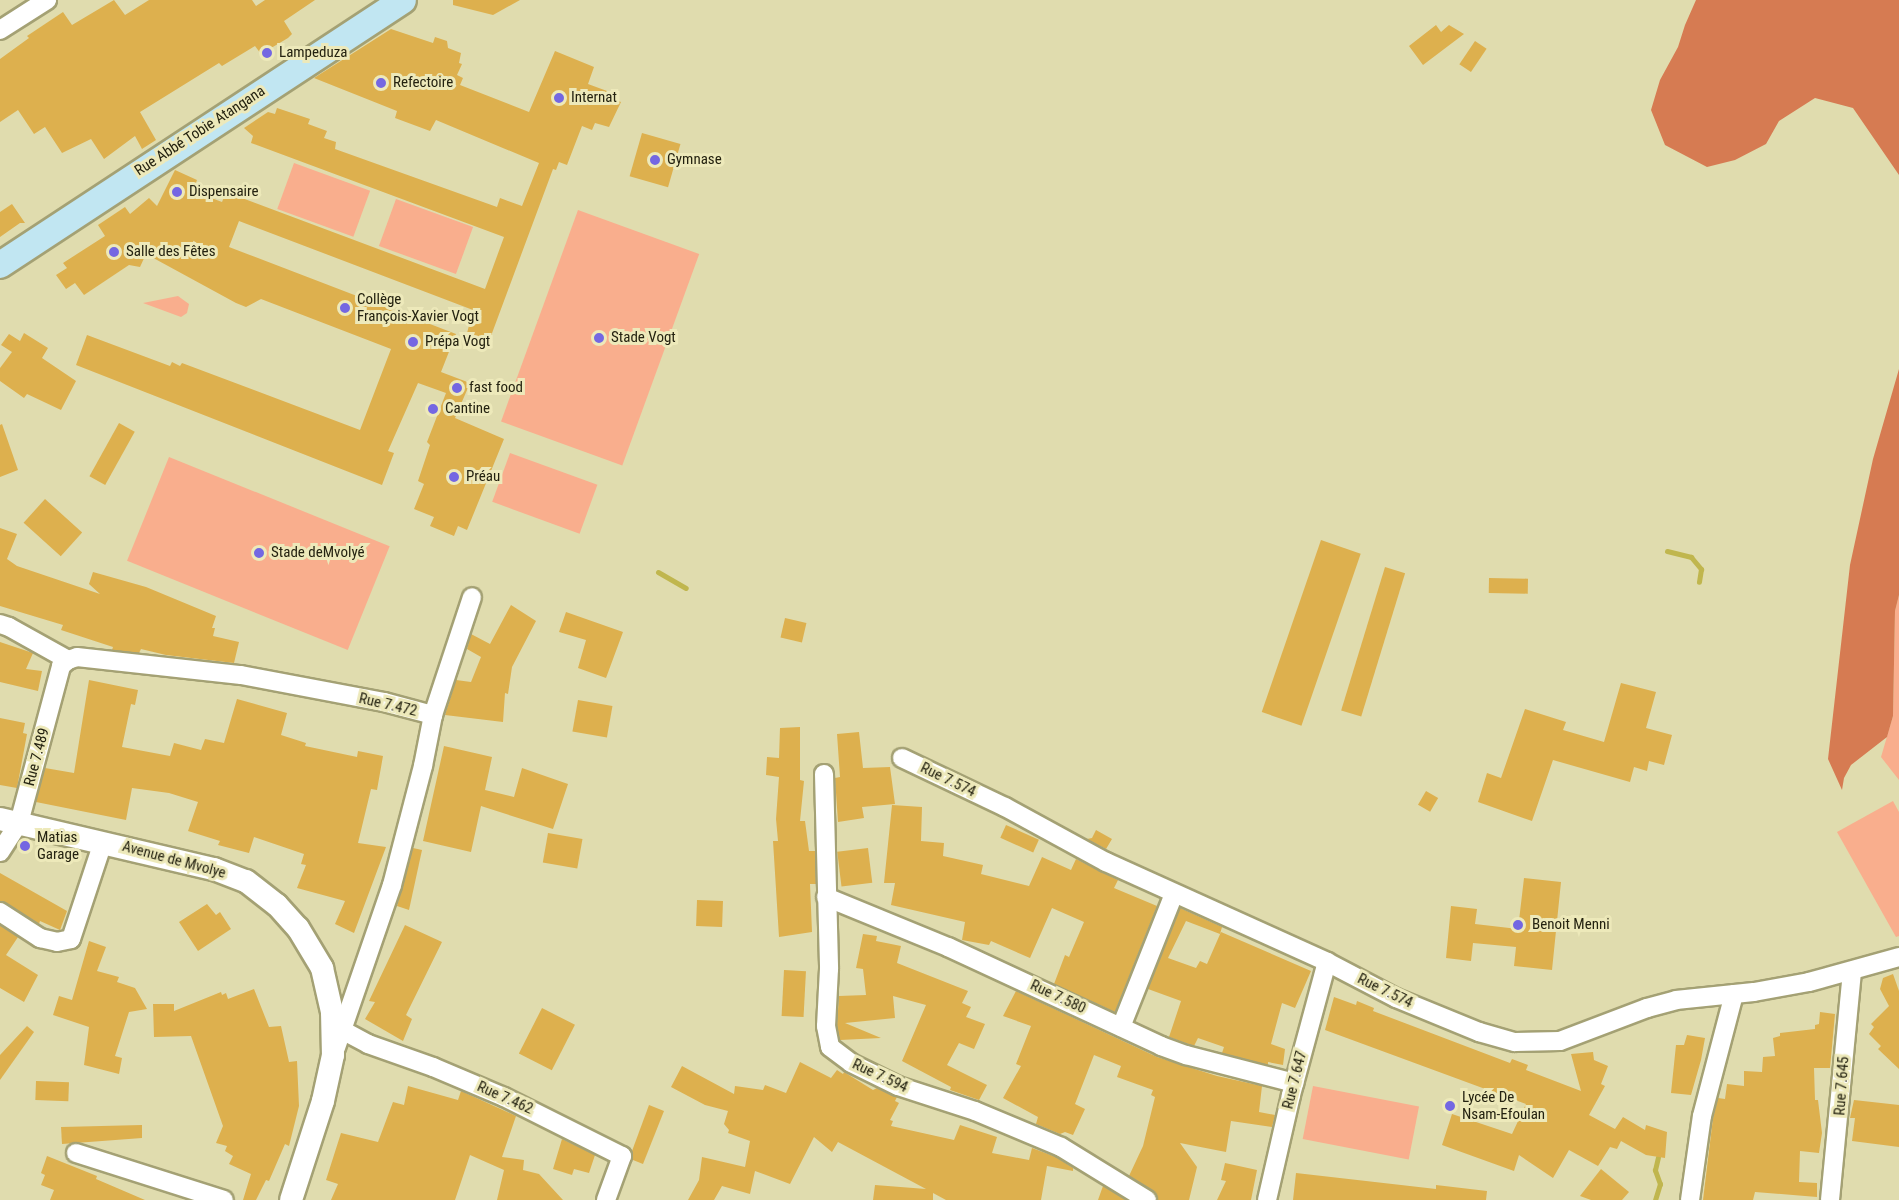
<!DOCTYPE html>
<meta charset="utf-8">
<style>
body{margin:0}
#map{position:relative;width:1899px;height:1200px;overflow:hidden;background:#e0dcae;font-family:"Roboto Condensed",sans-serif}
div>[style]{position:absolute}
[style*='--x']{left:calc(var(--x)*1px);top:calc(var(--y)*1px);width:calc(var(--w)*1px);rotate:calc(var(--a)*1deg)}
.green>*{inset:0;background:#f9ae8d;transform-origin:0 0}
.forest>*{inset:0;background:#d67b52}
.stream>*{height:5px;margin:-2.5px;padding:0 2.5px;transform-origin:2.5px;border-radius:2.5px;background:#c0b64e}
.building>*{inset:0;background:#ddb04e;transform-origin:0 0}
.roads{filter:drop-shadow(2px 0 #a4a174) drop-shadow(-2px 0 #a4a174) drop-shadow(0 2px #a4a174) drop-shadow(0 -2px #a4a174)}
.minor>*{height:18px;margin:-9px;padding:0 9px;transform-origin:9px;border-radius:9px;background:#fff}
.tertiary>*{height:22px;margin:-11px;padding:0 11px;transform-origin:11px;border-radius:11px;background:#fff}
.secondary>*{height:26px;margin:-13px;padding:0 13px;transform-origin:13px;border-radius:13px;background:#c1e6f2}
.dots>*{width:16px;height:16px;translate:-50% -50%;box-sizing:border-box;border:3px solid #ede9ba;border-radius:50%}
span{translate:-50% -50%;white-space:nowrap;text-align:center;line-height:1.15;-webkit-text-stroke:6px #ede9ba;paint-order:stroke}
.poi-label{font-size:15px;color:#242210}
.left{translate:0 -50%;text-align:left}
.street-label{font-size:15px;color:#242210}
</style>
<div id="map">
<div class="green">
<div style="left:294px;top:163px;width:81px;height:49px;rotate:20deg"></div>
<div style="left:396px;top:199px;width:82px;height:50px;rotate:20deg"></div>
<div style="left:578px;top:210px;width:129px;height:225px;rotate:20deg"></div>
<div style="clip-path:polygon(178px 296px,189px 304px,187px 313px,181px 317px,143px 303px)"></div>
<div style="left:510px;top:453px;width:93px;height:52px;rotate:20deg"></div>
<div style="left:169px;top:457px;width:238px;height:112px;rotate:22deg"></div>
<div style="clip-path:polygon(1899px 595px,1899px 780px,1881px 757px,1893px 716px,1895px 611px)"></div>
<div style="clip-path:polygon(1893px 801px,1899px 812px,1899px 936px,1896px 937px,1837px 832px)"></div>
<div style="left:1313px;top:1086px;width:108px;height:54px;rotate:11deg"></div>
</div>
<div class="forest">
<div style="clip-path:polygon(1696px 0,1899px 0,1899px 175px,1853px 108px,1815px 98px,1779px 121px,1766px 144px,1735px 160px,1707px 167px,1665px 145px,1651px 110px,1660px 80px,1678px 47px,1685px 25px)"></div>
<div style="clip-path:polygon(1899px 369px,1899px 595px,1895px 611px,1893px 716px,1887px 737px,1851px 765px,1844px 778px,1842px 790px,1828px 759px,1850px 565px,1873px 459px)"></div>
</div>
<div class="stream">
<div style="--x:1667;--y:551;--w:25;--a:14"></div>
<div style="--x:1691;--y:557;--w:16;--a:50"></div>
<div style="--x:1701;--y:569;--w:13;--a:99"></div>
<div style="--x:658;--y:572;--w:32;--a:30"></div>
<div style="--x:1655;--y:1200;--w:17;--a:-73"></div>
<div style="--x:1660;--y:1184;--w:15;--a:-110"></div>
<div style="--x:1655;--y:1170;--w:13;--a:-77"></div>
</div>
<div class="building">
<div style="clip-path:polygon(114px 0,125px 15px,149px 0,252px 0,256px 6px,265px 0,315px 0,284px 21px,292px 34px,288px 38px,261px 54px,255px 46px,222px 66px,219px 63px,140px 112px,156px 140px,142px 149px,135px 136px,104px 159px,91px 139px,62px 153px,45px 127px,34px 134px,18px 110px,0 122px,0 59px,29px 38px,27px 36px,63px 12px,72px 25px)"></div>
<div style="clip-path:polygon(453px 0,520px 0,493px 15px,453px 5px)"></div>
<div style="clip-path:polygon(1436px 25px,1441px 32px,1449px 25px,1464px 34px,1423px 65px,1409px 46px)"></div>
<div style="clip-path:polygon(391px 29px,433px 43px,435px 37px,447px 41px,448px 48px,461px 53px,459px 63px,462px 64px,457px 75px,463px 78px,460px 85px,529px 112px,555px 51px,594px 67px,588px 84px,607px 91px,605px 96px,621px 102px,609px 127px,595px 123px,592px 130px,582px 126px,567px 165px,559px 162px,556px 170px,553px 169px,488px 344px,466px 337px,473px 310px,239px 221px,229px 247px,456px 334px,441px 372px,470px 383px,455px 418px,504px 439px,467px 530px,458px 526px,454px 536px,430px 526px,434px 517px,414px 509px,424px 484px,418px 481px,430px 445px,427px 442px,446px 393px,418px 383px,388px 451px,394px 453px,382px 485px,76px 365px,87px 335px,170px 366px,172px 362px,180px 366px,182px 363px,360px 430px,391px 349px,261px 299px,246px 307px,236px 303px,146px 254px,140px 267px,129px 265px,84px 295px,75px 283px,66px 289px,56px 275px,67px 268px,63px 263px,105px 236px,98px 225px,125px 207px,130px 214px,149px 198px,157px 206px,175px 170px,197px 180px,193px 191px,222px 202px,226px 192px,485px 289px,504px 237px,251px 143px,253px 136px,244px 128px,268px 112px,275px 114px,277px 108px,310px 119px,308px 124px,327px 131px,324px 138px,336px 142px,335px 149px,497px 207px,500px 198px,522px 206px,539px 163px,436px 120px,430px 131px,395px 118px,397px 111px,314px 78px)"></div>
<div style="left:1475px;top:41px;width:14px;height:28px;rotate:34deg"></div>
<div style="left:642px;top:133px;width:40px;height:45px;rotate:16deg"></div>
<div style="clip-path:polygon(12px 204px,25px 223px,20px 223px,0 237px,0 212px)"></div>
<div style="clip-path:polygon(24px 333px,48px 348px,42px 358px,76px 381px,61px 410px,27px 394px,24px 398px,0 381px,0 368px,12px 352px,1px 345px,9px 334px,20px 341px)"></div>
<div style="left:119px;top:423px;width:18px;height:61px;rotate:29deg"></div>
<div style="clip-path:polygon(2px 424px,18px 470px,0 477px,0 425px)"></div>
<div style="left:45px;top:499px;width:50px;height:32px;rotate:42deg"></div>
<div style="clip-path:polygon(0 528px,17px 534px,7px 559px,17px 566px,100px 594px,89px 584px,93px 572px,146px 587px,216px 616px,212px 628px,215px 628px,213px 636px,239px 642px,234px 663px,166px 655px,141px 649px,139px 653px,112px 650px,113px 647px,61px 630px,63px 625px,0 606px)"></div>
<div style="left:1321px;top:540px;width:42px;height:182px;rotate:19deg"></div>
<div style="left:1385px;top:567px;width:21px;height:150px;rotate:17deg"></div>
<div style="left:1489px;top:578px;width:39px;height:15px;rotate:1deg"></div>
<div style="clip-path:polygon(511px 605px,536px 621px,512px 667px,508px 694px,505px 693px,503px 722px,445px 715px,456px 680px,471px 682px,481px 657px,467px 649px,471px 634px,490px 644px)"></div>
<div style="clip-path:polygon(566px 612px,623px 632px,606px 678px,578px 668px,586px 640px,559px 632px)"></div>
<div style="left:785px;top:618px;width:22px;height:20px;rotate:13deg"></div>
<div style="clip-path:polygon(0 642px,33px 653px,26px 669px,42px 671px,38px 691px,0 682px)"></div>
<div style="clip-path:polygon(89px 680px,138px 690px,135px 705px,131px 704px,122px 747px,170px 756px,174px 743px,201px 750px,205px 739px,224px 743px,237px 699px,287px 713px,281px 735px,306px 743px,305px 746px,357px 757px,358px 751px,383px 756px,377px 790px,371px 789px,358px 843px,386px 847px,354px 933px,335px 924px,345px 901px,297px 888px,306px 865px,301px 864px,304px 854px,254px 837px,249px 853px,218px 845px,220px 841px,188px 831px,198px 802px,169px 793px,132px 788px,126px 820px,36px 802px,45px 768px,74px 773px)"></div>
<div style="clip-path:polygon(1621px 683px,1656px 692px,1646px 728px,1672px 735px,1664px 765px,1649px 761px,1647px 771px,1634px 767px,1630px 782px,1553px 760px,1532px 821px,1478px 802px,1487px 773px,1501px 778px,1525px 709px,1566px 722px,1563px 730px,1604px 742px)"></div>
<div style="left:578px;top:700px;width:35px;height:32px;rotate:10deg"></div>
<div style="clip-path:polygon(0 718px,25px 723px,23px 733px,27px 734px,17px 788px,0 785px)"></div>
<div style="clip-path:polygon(800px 727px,800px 780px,804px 781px,800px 821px,805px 821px,809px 851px,815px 851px,816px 884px,810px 884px,812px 932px,779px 937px,773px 841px,778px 841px,776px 819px,779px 777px,766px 775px,767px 757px,779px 758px,780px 728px)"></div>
<div style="clip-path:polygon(859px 732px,863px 768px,890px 767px,895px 804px,862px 807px,864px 818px,838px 822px,835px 778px,840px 777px,837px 734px)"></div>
<div style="clip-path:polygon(444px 746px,492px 757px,485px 790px,514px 797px,522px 768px,568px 784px,553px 829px,481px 806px,471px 852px,423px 841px)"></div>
<div style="left:1426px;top:791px;width:14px;height:16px;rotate:30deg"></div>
<div style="clip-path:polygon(892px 805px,922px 807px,921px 841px,944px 843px,943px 856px,983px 865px,981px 874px,1029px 886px,1042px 857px,1071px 870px,1076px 859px,1118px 880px,1114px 888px,1157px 906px,1115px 1012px,1054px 984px,1065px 955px,1069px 957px,1084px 922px,1052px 908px,1030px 958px,991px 941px,989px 945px,962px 940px,965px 922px,891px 905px,895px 883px,884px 883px)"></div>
<div style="left:1006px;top:825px;width:36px;height:14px;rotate:24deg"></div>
<div style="clip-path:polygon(1096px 830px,1112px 839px,1106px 849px,1087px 839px,1092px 838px)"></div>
<div style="left:548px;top:833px;width:35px;height:30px;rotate:10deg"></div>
<div style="clip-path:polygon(413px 848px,422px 850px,409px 910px,397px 906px)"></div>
<div style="left:868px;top:848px;width:35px;height:31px;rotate:83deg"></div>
<div style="clip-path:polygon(0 873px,67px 911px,60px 930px,40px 921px,39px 924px,0 901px)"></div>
<div style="clip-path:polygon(1524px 878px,1561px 882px,1552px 970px,1514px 966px,1516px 947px,1473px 943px,1471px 961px,1446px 958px,1451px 906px,1477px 909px,1475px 924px,1518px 929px)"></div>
<div style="left:697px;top:900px;width:26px;height:26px;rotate:2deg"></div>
<div style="clip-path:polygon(207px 904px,216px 915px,220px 912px,231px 929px,198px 951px,179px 922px)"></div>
<div style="clip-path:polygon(1180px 908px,1222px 927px,1220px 934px,1186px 921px,1168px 958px,1196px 968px,1200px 961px,1207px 964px,1221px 932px,1311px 971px,1295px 1008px,1282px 1003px,1271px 1044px,1285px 1049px,1283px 1065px,1268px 1062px,1268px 1065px,1222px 1053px,1224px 1047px,1198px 1038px,1194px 1046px,1169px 1037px,1181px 1001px,1148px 989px)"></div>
<div style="clip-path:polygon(0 925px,18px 937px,6px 955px,38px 975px,24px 1002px,0 988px)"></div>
<div style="clip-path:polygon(405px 925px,442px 942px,406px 1015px,412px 1019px,403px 1041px,365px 1019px,375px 1002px,369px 1001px)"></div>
<div style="clip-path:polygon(863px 934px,877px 936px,876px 941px,901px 946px,897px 963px,968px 991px,962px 1003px,971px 1007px,966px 1017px,985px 1024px,974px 1049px,959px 1043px,947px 1065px,987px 1085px,979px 1100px,950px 1090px,951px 1087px,902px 1061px,926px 1005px,893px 996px,895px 1018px,845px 1023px,881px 1038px,840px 1040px,837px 1025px,839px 996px,866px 995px,863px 969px,856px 968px)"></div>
<div style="clip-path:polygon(89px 941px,106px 947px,97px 971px,119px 977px,117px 982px,135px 988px,147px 1009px,129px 1012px,115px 1056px,122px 1058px,119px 1074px,84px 1065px,89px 1027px,53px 1015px,59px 996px,72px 1000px)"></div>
<div style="left:784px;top:970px;width:22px;height:46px;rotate:3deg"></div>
<div style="clip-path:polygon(1893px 974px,1899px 991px,1899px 1069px,1878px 1049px,1881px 1046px,1869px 1034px,1874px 1027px,1871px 1024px,1889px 1006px,1880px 989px,1883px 978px)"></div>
<div style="clip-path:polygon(254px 989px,269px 1027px,281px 1026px,289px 1062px,297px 1061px,299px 1106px,289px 1146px,285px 1144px,269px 1181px,266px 1180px,256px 1200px,243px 1200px,251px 1174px,229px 1164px,233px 1156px,225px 1151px,227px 1146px,216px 1143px,223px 1126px,191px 1036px,154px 1037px,153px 1004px,174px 1004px,174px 1011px,221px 992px,222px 995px,226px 993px,228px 999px)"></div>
<div style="clip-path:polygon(1016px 991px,1157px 1057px,1217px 1076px,1262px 1086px,1259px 1112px,1275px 1115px,1272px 1127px,1231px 1121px,1226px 1152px,1180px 1143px,1197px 1167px,1189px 1200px,1158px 1200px,1153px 1191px,1129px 1176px,1143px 1146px,1155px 1097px,1151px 1095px,1153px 1090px,1117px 1077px,1121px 1066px,1094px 1055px,1075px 1104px,1085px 1109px,1073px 1135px,1065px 1132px,1060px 1134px,1036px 1124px,1038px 1117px,1003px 1098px,1021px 1066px,1016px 1064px,1031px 1026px,1003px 1016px)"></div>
<div style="clip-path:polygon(1334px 997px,1356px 1005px,1357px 1001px,1374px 1008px,1373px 1011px,1510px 1063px,1512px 1059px,1528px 1065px,1526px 1070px,1581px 1091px,1571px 1054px,1593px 1052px,1594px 1060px,1608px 1066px,1601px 1084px,1605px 1086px,1589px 1115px,1615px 1129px,1623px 1117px,1645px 1130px,1646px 1125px,1667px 1132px,1665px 1158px,1646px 1155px,1621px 1141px,1617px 1149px,1610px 1147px,1598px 1166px,1569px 1150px,1553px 1178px,1519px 1155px,1514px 1171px,1442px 1145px,1452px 1114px,1512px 1134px,1526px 1104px,1325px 1030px)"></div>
<div style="left:542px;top:1008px;width:37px;height:51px;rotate:27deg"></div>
<div style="clip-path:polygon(1820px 1012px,1835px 1014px,1830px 1068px,1814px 1068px,1815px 1100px,1818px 1100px,1822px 1133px,1819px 1153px,1800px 1151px,1799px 1182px,1817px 1183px,1817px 1197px,1755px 1192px,1753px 1200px,1703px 1200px,1713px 1118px,1718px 1098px,1725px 1099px,1727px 1084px,1744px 1086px,1744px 1071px,1762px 1072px,1763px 1057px,1775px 1056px,1773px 1038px,1780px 1036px,1780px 1033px,1815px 1029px,1815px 1025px,1819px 1024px)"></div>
<div style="clip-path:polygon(27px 1026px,34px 1032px,0 1080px,0 1055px)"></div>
<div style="clip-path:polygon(1687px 1035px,1705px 1038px,1701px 1060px,1691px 1095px,1671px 1093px,1676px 1045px,1684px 1045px)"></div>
<div style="clip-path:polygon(800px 1062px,831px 1078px,837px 1070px,843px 1074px,844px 1072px,873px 1090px,877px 1088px,897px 1097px,895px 1101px,899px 1103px,890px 1120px,893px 1121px,891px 1126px,954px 1140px,960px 1125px,997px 1137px,992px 1153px,1029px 1160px,1032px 1148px,1056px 1157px,1073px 1168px,1073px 1171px,1047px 1166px,1041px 1200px,946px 1200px,933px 1193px,933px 1200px,873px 1200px,875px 1185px,926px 1189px,838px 1142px,832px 1152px,814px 1137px,790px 1184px,755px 1171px,750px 1194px,722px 1186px,714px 1200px,688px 1200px,699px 1180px,702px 1157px,745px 1167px,750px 1141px,728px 1133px,729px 1130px,724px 1124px,728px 1111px,705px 1105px,671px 1087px,682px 1066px,734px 1094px,735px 1086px,763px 1090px,765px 1085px,786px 1093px)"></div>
<div style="left:36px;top:1081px;width:33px;height:19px;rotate:2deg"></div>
<div style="clip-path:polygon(408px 1086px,458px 1100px,461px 1091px,516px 1116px,502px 1157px,524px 1160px,523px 1170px,539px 1174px,563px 1200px,497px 1200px,504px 1170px,470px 1155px,455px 1200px,331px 1200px,338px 1184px,326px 1180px,341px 1133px,378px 1142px,393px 1102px,404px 1105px)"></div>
<div style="clip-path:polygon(1854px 1100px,1899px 1105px,1899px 1147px,1852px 1141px,1855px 1118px,1850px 1118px)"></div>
<div style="clip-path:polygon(649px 1105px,664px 1111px,643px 1164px,633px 1160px,632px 1151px)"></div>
<div style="clip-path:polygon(142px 1125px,142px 1138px,62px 1144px,61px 1127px)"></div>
<div style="clip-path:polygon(562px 1139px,595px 1155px,589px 1173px,574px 1169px,572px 1175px,553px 1169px)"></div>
<div style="clip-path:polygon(47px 1156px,97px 1176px,96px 1179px,145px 1200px,50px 1200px,54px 1190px,41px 1185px,45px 1175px,41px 1173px)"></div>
<div style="clip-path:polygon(1225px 1163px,1257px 1170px,1251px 1200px,1217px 1200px,1226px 1181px,1221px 1180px)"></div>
<div style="clip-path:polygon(1601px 1169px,1629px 1192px,1622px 1200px,1591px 1200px,1580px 1196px)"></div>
<div style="clip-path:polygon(1296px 1173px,1436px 1189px,1436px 1185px,1487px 1191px,1486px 1200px,1293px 1200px)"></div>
<div style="clip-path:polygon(1103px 1186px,1126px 1200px,1098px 1200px)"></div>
</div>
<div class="roads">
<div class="minor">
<div style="--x:0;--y:30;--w:56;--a:-32.6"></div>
<div style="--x:0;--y:624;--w:9;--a:18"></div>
<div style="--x:9;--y:627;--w:68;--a:29.2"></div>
<div style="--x:68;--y:660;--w:9;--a:-18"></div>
<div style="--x:77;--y:657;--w:165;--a:6.3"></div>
<div style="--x:241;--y:675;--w:146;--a:10.7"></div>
<div style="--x:384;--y:702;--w:51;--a:14.9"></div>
<div style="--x:433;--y:715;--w:52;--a:101.1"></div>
<div style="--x:423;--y:766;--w:123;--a:104.6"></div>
<div style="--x:392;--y:885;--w:172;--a:109"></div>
<div style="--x:433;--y:715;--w:124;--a:-71.7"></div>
<div style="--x:902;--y:758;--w:114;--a:25.4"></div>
<div style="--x:1005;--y:807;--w:115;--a:28.6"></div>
<div style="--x:1106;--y:862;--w:243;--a:24.3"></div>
<div style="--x:1327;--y:962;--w:78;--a:27.6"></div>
<div style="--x:1396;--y:998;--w:90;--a:22.3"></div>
<div style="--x:1479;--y:1032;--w:37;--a:16"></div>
<div style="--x:1515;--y:1042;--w:45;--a:-1.3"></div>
<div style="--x:1560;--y:1041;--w:93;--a:-20.8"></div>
<div style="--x:1647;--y:1008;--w:30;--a:-15"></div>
<div style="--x:1676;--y:1000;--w:78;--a:-5.9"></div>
<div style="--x:1754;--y:992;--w:56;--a:-10.3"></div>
<div style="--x:1809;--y:982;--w:93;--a:-15.5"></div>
<div style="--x:824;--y:774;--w:195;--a:88.5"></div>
<div style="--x:829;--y:969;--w:57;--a:93"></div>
<div style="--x:826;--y:1026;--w:21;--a:79"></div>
<div style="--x:830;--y:1047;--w:26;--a:37"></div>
<div style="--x:851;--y:1063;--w:52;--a:26.1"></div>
<div style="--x:898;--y:1086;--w:81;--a:18"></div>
<div style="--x:975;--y:1111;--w:93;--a:22.7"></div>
<div style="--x:1061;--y:1147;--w:101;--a:31.6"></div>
<div style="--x:0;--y:852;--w:35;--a:-57"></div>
<div style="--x:19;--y:823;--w:163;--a:-75"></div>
<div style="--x:61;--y:666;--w:9;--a:-41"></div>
<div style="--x:826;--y:897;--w:132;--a:22.3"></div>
<div style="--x:948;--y:947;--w:235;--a:24.9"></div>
<div style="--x:1161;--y:1046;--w:27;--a:20"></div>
<div style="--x:1186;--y:1055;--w:112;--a:14.5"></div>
<div style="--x:0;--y:912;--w:48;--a:33"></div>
<div style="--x:40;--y:938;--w:17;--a:13"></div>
<div style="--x:57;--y:942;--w:14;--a:-12"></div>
<div style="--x:71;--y:939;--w:102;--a:-71.7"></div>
<div style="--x:1121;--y:1027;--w:143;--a:-68.3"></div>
<div style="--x:342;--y:1030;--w:30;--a:28"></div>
<div style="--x:368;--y:1044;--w:69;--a:19.5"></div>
<div style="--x:433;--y:1067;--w:77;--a:22.9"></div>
<div style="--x:504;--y:1097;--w:132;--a:26.6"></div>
<div style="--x:622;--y:1156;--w:47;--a:110"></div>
<div style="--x:76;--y:1153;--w:155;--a:17.6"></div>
<div style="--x:1267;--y:1200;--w:108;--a:-77.1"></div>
<div style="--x:1291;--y:1095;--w:138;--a:-74.9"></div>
<div style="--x:1690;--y:1200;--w:85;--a:-81.9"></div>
<div style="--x:1702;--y:1116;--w:126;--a:-75.3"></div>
<div style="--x:1830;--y:1200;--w:229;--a:-84.5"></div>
</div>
<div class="tertiary">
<div style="--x:0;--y:819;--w:220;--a:13.2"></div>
<div style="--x:214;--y:869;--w:34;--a:21"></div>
<div style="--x:246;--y:881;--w:39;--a:38"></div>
<div style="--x:277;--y:905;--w:31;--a:48"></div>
<div style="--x:298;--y:928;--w:47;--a:59"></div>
<div style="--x:322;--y:968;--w:45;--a:77.2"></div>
<div style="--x:332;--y:1012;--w:43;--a:88.7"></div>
<div style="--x:333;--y:1055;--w:47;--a:102.3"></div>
<div style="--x:323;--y:1101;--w:104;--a:107.9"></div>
</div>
<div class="secondary">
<div style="--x:0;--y:265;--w:482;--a:-33.3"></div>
</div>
</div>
<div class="dots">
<div style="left:267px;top:53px;background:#7467e2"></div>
<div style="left:381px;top:83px;background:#7467e2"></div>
<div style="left:559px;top:98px;background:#7467e2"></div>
<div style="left:655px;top:160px;background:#7467e2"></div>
<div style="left:177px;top:192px;background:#7467e2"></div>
<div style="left:114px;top:252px;background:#7467e2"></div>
<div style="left:345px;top:308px;background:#7467e2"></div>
<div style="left:599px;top:338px;background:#7467e2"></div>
<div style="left:413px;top:342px;background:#7467e2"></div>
<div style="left:457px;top:388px;background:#7467e2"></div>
<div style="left:433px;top:409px;background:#7467e2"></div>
<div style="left:454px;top:477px;background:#7467e2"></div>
<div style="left:259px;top:553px;background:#7467e2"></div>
<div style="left:25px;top:846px;background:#7467e2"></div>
<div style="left:1518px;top:925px;background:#7467e2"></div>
<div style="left:1450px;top:1106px;background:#7467e2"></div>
</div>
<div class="poi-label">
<span class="left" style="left:279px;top:53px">Lampeduza</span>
<span class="left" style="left:393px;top:83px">Refectoire</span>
<span class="left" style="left:571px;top:98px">Internat</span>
<span class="left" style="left:667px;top:160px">Gymnase</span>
<span class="left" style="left:189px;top:192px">Dispensaire</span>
<span class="left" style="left:126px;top:252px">Salle des Fêtes</span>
<span class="left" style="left:357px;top:308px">Collège<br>François-Xavier Vogt</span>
<span class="left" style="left:611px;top:338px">Stade Vogt</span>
<span class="left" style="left:425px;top:342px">Prépa Vogt</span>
<span class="left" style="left:469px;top:388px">fast food</span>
<span class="left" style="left:445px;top:409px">Cantine</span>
<span class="left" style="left:466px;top:477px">Préau</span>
<span class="left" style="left:271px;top:553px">Stade deMvolyé</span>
<span class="left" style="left:37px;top:846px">Matias<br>Garage</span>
<span class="left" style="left:1532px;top:925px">Benoit Menni</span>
<span class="left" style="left:1462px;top:1106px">Lycée De<br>Nsam-Efoulan</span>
</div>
<div class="street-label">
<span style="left:200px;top:131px;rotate:-33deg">Rue Abbé Tobie Atangana</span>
<span style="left:388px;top:705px;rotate:13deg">Rue 7.472</span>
<span style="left:37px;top:757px;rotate:-75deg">Rue 7.489</span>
<span style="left:948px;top:780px;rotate:26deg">Rue 7.574</span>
<span style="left:174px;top:860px;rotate:15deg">Avenue de Mvolye</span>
<span style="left:1385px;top:991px;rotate:26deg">Rue 7.574</span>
<span style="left:1058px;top:997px;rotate:25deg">Rue 7.580</span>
<span style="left:880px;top:1076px;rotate:25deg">Rue 7.594</span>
<span style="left:1295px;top:1080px;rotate:-76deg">Rue 7.647</span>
<span style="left:1842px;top:1086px;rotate:-86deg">Rue 7.645</span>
<span style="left:505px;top:1098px;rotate:24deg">Rue 7.462</span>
</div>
</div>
